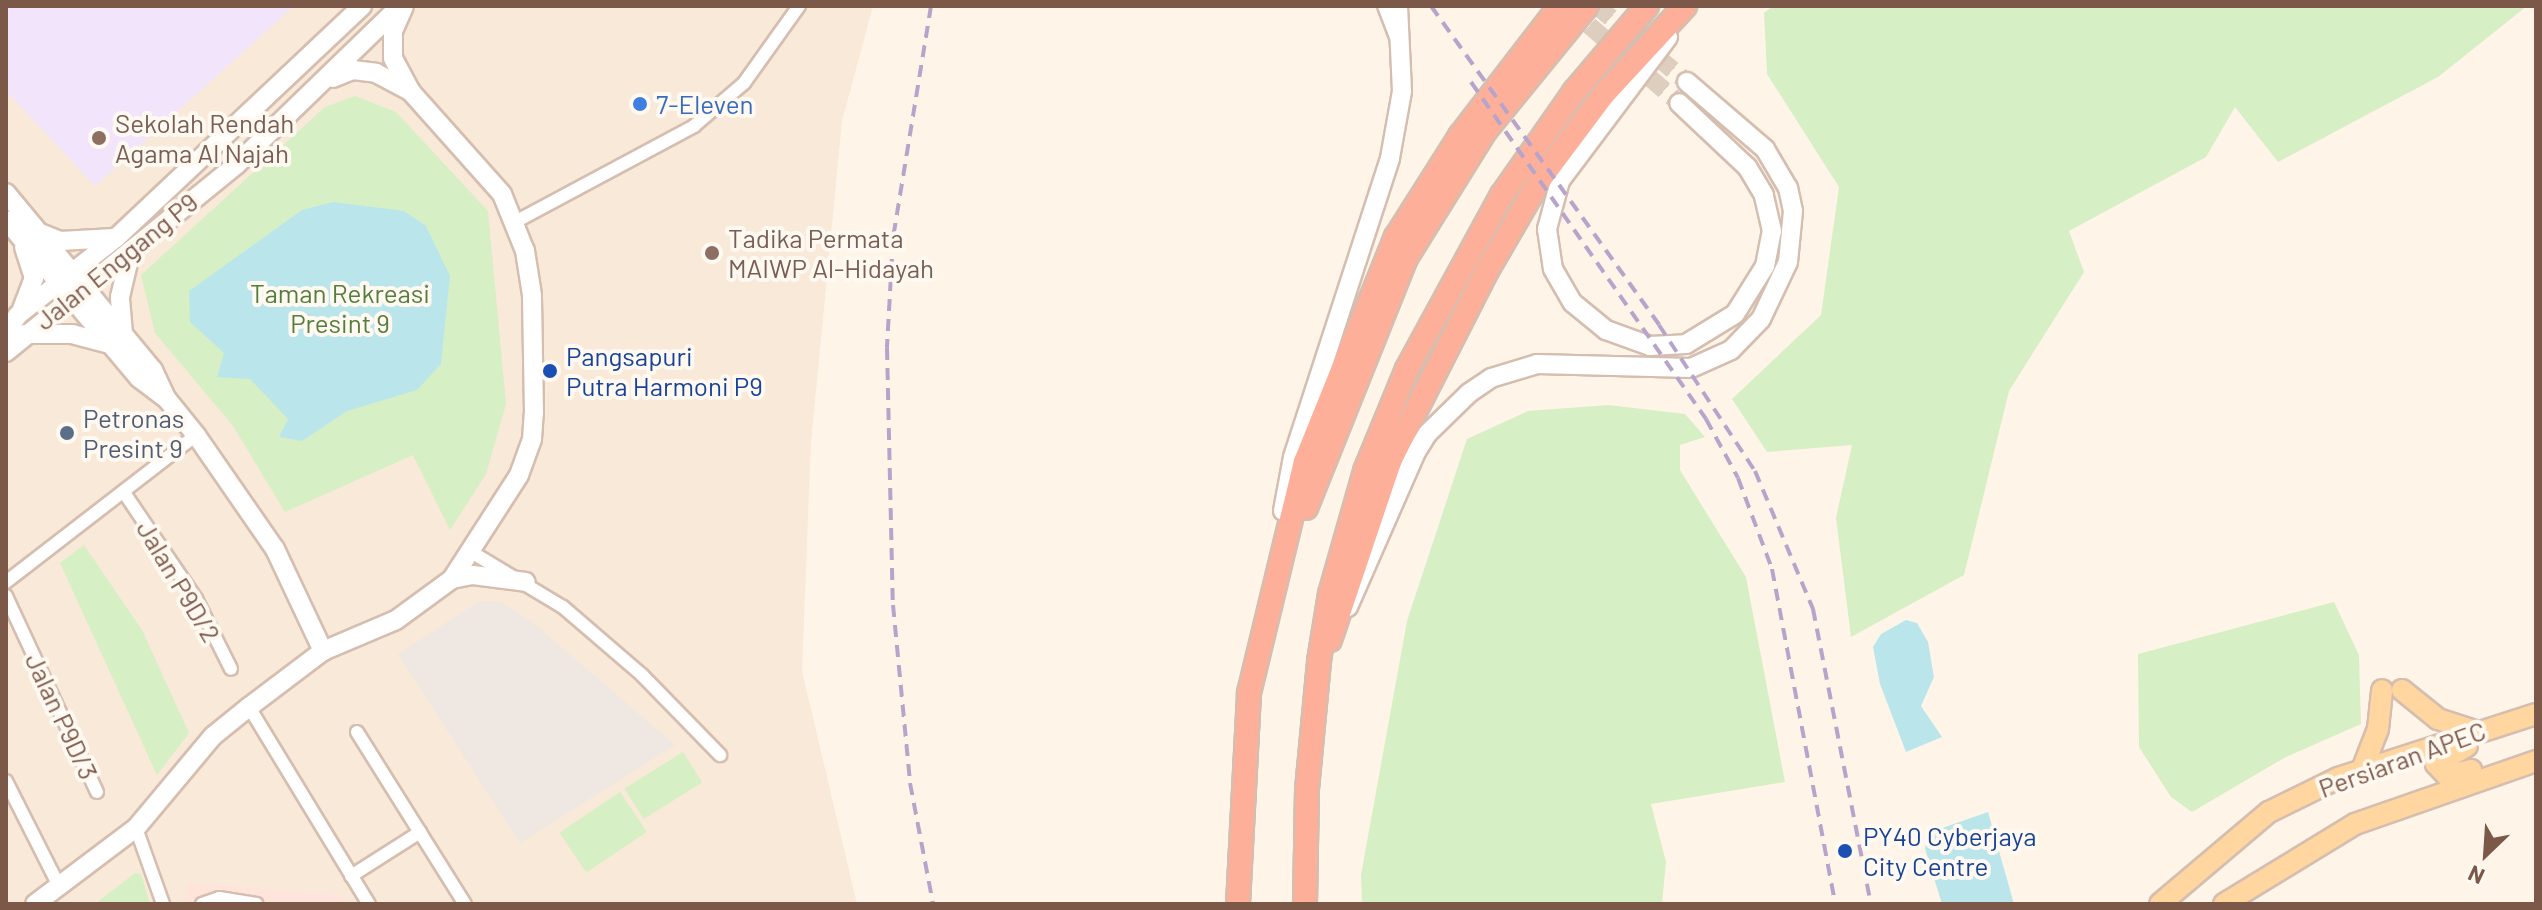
<!DOCTYPE html>
<style>
body{margin:0}
#map{position:relative;width:2542px;height:910px;overflow:hidden;background:#fef5e8;font-family:Barlow,sans-serif}
div>[style]{position:absolute}
[style*='--x']{left:calc(var(--x)*1px);top:calc(var(--y)*1px);width:calc(var(--w)*1px);rotate:calc(var(--a)*1deg)}
.residential>*{inset:0;background:#f9e9d8}
.commercial>*{inset:0;background:#ffe4dc}
.industrial>*{inset:0;background:#efe7e1}
.education>*{inset:0;background:#f2e4fb}
.green>*{inset:0;background:#d7efc4;transform-origin:0 0}
.water>*{inset:0;background:#bae6eb}
.secondary-tunnel>*{height:18px;margin-top:-9px;transform-origin:0;background:repeating-linear-gradient(90deg,#decec0 0 18px,transparent 0 27px)}
.roads{filter:drop-shadow(2px 0 #d5beaf) drop-shadow(-2px 0 #d5beaf) drop-shadow(0 2px #d5beaf) drop-shadow(0 -2px #d5beaf)}
.street>*{height:12px;margin:-6px;padding:0 6px;transform-origin:6px;border-radius:6px;background:#fff}
.secondary>*{height:18px;margin:-9px;padding:0 9px;transform-origin:9px;border-radius:9px;background:#fff}
.primary>*{height:20px;margin:-10px;padding:0 10px;transform-origin:10px;border-radius:10px;background:#ffd69f}
.highway>*{height:22px;margin:-11px;padding:0 11px;transform-origin:11px;border-radius:11px;background:#feaf99}
.rail>*{height:4px;margin-top:-2px;transform-origin:0;background:repeating-linear-gradient(90deg,#b7a4cb 0 12px,transparent 0 20px)}
.dots>*{width:22px;height:22px;translate:-50% -50%;box-sizing:border-box;border:4px solid #fff9f1;border-radius:50%}
span{translate:-50% -50%;white-space:nowrap;text-align:center;line-height:1.15;-webkit-text-stroke:8px #fff9f1;paint-order:stroke}
.shop-label{font-size:26px;color:#366cbe}
.left{translate:0 -50%;text-align:left}
.education-label{font-size:26px;color:#785e54}
.street-label{font-size:26px;color:#7c5848}
.park-label{font-size:26px;color:#527d3c}
.transit-label{font-size:26px;color:#164399}
.service-label{font-size:26px;color:#4e5e75}
.frame{position:absolute;inset:0;border:8px solid #7c5848;pointer-events:none}
.north{position:absolute;left:2446px;top:814px;width:80px;height:80px;-webkit-text-stroke:6px #fff9f1;paint-order:stroke;rotate:205deg;font-size:22px;font-weight:700;line-height:32px;text-align:center;color:#7c5848}
.north::after{content:'';display:block;margin:auto;width:28px;height:36px;background:#7c5848;clip-path:polygon(50% 0,100% 100%,50% 72%,0 100%)}
</style>
<div id="map">
<div class="residential">
<div style="clip-path:polygon(6px 6px,873px 6px,842px 121px,811px 443px,802px 671px,857px 904px,6px 904px)"></div>
</div>
<div class="commercial">
<div style="clip-path:polygon(187px 882px,341px 895px,345px 904px,185px 904px)"></div>
</div>
<div class="industrial">
<div style="clip-path:polygon(480px 601px,501px 602px,532px 622px,675px 745px,520px 843px,398px 654px)"></div>
</div>
<div class="education">
<div style="clip-path:polygon(6px 6px,294px 6px,95px 186px,6px 91px)"></div>
</div>
<div class="green">
<div style="clip-path:polygon(1773px 6px,2527px 6px,2438px 77px,2278px 162px,2235px 107px,2206px 157px,2069px 231px,2084px 272px,2009px 391px,1964px 575px,1851px 637px,1836px 518px,1852px 445px,1767px 452px,1732px 399px,1821px 315px,1839px 187px,1767px 74px,1764px 13px)"></div>
<div style="clip-path:polygon(355px 96px,396px 112px,488px 211px,506px 404px,486px 474px,450px 530px,413px 455px,285px 512px,233px 426px,155px 333px,141px 275px,325px 107px)"></div>
<div style="clip-path:polygon(1608px 405px,1685px 414px,1705px 437px,1680px 445px,1680px 470px,1746px 577px,1785px 782px,1651px 804px,1666px 862px,1662px 904px,1362px 904px,1361px 875px,1407px 621px,1467px 439px,1528px 411px)"></div>
<div style="clip-path:polygon(84px 545px,142px 630px,189px 733px,157px 775px,60px 563px)"></div>
<div style="clip-path:polygon(2334px 602px,2359px 655px,2361px 724px,2284px 758px,2192px 812px,2171px 797px,2139px 747px,2138px 654px)"></div>
<div style="left:683px;top:752px;width:36px;height:69px;rotate:58deg"></div>
<div style="left:620px;top:792px;width:48px;height:73px;rotate:56deg"></div>
<div style="clip-path:polygon(135px 873px,141px 874px,150px 904px,95px 904px)"></div>
</div>
<div class="water">
<div style="clip-path:polygon(333px 202px,404px 211px,426px 226px,450px 276px,441px 364px,417px 390px,347px 411px,302px 441px,279px 437px,288px 419px,250px 379px,217px 377px,224px 353px,190px 322px,189px 291px,302px 210px)"></div>
<div style="clip-path:polygon(1906px 620px,1917px 623px,1928px 642px,1934px 677px,1921px 706px,1942px 737px,1906px 752px,1880px 684px,1873px 647px,1881px 634px)"></div>
<div style="clip-path:polygon(1988px 812px,2014px 904px,1942px 904px,1925px 849px,1928px 833px)"></div>
</div>
<div class="secondary-tunnel">
<div style="--x:1597;--y:6;--w:118;--a:40.2"></div>
<div style="--x:1569;--y:8;--w:145;--a:40.8"></div>
</div>
<div class="roads">
<div class="street">
<div style="--x:1384;--y:6;--w:33;--a:69"></div>
<div style="--x:517;--y:221;--w:201;--a:-28.2"></div>
<div style="--x:694;--y:126;--w:66;--a:-40.7"></div>
<div style="--x:744;--y:83;--w:95;--a:-54.5"></div>
<div style="--x:125;--y:494;--w:127;--a:55.9"></div>
<div style="--x:196;--y:599;--w:78;--a:63.4"></div>
<div style="--x:473;--y:553;--w:105;--a:31"></div>
<div style="--x:563;--y:607;--w:104;--a:40.7"></div>
<div style="--x:642;--y:675;--w:112;--a:45.7"></div>
<div style="--x:6;--y:582;--w:240;--a:-37.7"></div>
<div style="--x:6;--y:596;--w:216;--a:65.1"></div>
<div style="--x:249;--y:707;--w:231;--a:58.7"></div>
<div style="--x:357;--y:732;--w:203;--a:57.9"></div>
<div style="--x:6;--y:781;--w:120;--a:63.2"></div>
<div style="--x:136;--y:828;--w:81;--a:70.4"></div>
<div style="--x:351;--y:876;--w:82;--a:-32.5"></div>
<div style="--x:202;--y:904;--w:18;--a:-19"></div>
<div style="--x:219;--y:898;--w:38;--a:9"></div>
</div>
<div class="secondary">
<div style="--x:1668;--y:37;--w:180;--a:126.9"></div>
<div style="--x:1560;--y:181;--w:50;--a:105.2"></div>
<div style="--x:1547;--y:229;--w:40;--a:81.5"></div>
<div style="--x:1553;--y:269;--w:39;--a:60"></div>
<div style="--x:1573;--y:303;--w:43;--a:39.3"></div>
<div style="--x:1606;--y:330;--w:47;--a:20"></div>
<div style="--x:1650;--y:346;--w:36;--a:-3"></div>
<div style="--x:1686;--y:344;--w:57;--a:-31.5"></div>
<div style="--x:1735;--y:314;--w:57;--a:-58"></div>
<div style="--x:1765;--y:266;--w:36;--a:-79"></div>
<div style="--x:1772;--y:231;--w:37;--a:-103"></div>
<div style="--x:1764;--y:195;--w:33;--a:-121"></div>
<div style="--x:1747;--y:167;--w:93;--a:-136.7"></div>
<div style="--x:333;--y:78;--w:22;--a:-22"></div>
<div style="--x:353;--y:70;--w:23;--a:7"></div>
<div style="--x:376;--y:73;--w:40;--a:28"></div>
<div style="--x:6;--y:193;--w:230;--a:50.3"></div>
<div style="--x:153;--y:370;--w:29;--a:65"></div>
<div style="--x:6;--y:220;--w:207;--a:49.9"></div>
<div style="--x:139;--y:378;--w:34;--a:37"></div>
<div style="--x:166;--y:398;--w:48;--a:51"></div>
<div style="--x:196;--y:435;--w:139;--a:55.3"></div>
<div style="--x:275;--y:549;--w:113;--a:64.8"></div>
<div style="--x:43;--y:234;--w:18;--a:22"></div>
<div style="--x:60;--y:241;--w:54;--a:-3.2"></div>
<div style="--x:22;--y:309;--w:33;--a:-69"></div>
<div style="--x:34;--y:278;--w:32;--a:-108"></div>
<div style="--x:6;--y:331;--w:20;--a:-53"></div>
<div style="--x:18;--y:315;--w:125;--a:-38.2"></div>
<div style="--x:116;--y:238;--w:338;--a:-43.3"></div>
<div style="--x:123;--y:333;--w:36;--a:-95"></div>
<div style="--x:120;--y:297;--w:48;--a:-76.8"></div>
<div style="--x:24;--y:334;--w:48;--a:0"></div>
<div style="--x:72;--y:334;--w:39;--a:15"></div>
<div style="--x:6;--y:352;--w:298;--a:-39.1"></div>
<div style="--x:237;--y:164;--w:223;--a:-44.1"></div>
<div style="--x:1283;--y:511;--w:55;--a:-79.5"></div>
<div style="--x:1293;--y:457;--w:314;--a:-72"></div>
<div style="--x:1390;--y:158;--w:68;--a:-79.8"></div>
<div style="--x:1402;--y:91;--w:85;--a:-92.7"></div>
<div style="--x:452;--y:579;--w:21;--a:-11"></div>
<div style="--x:473;--y:575;--w:53;--a:7.5"></div>
<div style="--x:1348;--y:607;--w:169;--a:-66.3"></div>
<div style="--x:1416;--y:452;--w:22;--a:-58"></div>
<div style="--x:1428;--y:433;--w:57;--a:-44.3"></div>
<div style="--x:1469;--y:393;--w:27;--a:-34"></div>
<div style="--x:1491;--y:378;--w:48;--a:-16.9"></div>
<div style="--x:1537;--y:364;--w:154;--a:1.5"></div>
<div style="--x:1691;--y:368;--w:44;--a:-24.2"></div>
<div style="--x:1731;--y:350;--w:43;--a:-45.9"></div>
<div style="--x:1761;--y:319;--w:63;--a:-64.7"></div>
<div style="--x:1788;--y:262;--w:51;--a:-84.4"></div>
<div style="--x:1793;--y:211;--w:24;--a:-102"></div>
<div style="--x:1788;--y:188;--w:45;--a:-120.5"></div>
<div style="--x:1765;--y:149;--w:103;--a:-139.3"></div>
<div style="--x:35;--y:904;--w:126;--a:-37"></div>
<div style="--x:136;--y:828;--w:120;--a:-50.1"></div>
<div style="--x:213;--y:736;--w:46;--a:-38.9"></div>
<div style="--x:249;--y:707;--w:93;--a:-37.1"></div>
<div style="--x:323;--y:651;--w:79;--a:-23"></div>
<div style="--x:396;--y:620;--w:69;--a:-36.2"></div>
<div style="--x:452;--y:579;--w:124;--a:-57.2"></div>
<div style="--x:519;--y:475;--w:38;--a:-70"></div>
<div style="--x:532;--y:439;--w:26;--a:-86"></div>
<div style="--x:534;--y:413;--w:118;--a:-91"></div>
<div style="--x:532;--y:295;--w:45;--a:-99"></div>
<div style="--x:525;--y:251;--w:61;--a:-112"></div>
<div style="--x:502;--y:194;--w:137;--a:-131.7"></div>
<div style="--x:411;--y:92;--w:38;--a:-118"></div>
<div style="--x:393;--y:58;--w:27;--a:-90"></div>
<div style="--x:393;--y:31;--w:27;--a:-66"></div>
</div>
<div class="primary">
<div style="--x:2402;--y:690;--w:46;--a:38.9"></div>
<div style="--x:2438;--y:719;--w:38;--a:18"></div>
<div style="--x:2467;--y:746;--w:36;--a:150"></div>
<div style="--x:2436;--y:764;--w:16;--a:47"></div>
<div style="--x:2447;--y:776;--w:25;--a:-14"></div>
<div style="--x:2362;--y:770;--w:44;--a:-68.7"></div>
<div style="--x:2378;--y:729;--w:39;--a:-84"></div>
<div style="--x:2160;--y:904;--w:143;--a:-40.2"></div>
<div style="--x:2269;--y:812;--w:77;--a:-26.2"></div>
<div style="--x:2338;--y:778;--w:208;--a:-17.9"></div>
<div style="--x:2224;--y:904;--w:153;--a:-31.4"></div>
<div style="--x:2355;--y:824;--w:192;--a:-19.2"></div>
</div>
<div class="highway">
<div style="--x:1306;--y:508;--w:269;--a:-68.2"></div>
<div style="--x:1406;--y:258;--w:150;--a:-58.1"></div>
<div style="--x:1485;--y:131;--w:161;--a:-50.8"></div>
<div style="--x:1330;--y:640;--w:191;--a:-71.4"></div>
<div style="--x:1391;--y:459;--w:213;--a:-63"></div>
<div style="--x:1488;--y:269;--w:105;--a:-59.8"></div>
<div style="--x:1541;--y:178;--w:104;--a:-53.2"></div>
<div style="--x:1603;--y:95;--w:121;--a:-47.3"></div>
<div style="--x:1238;--y:904;--w:211;--a:-87"></div>
<div style="--x:1249;--y:693;--w:238;--a:-76.4"></div>
<div style="--x:1305;--y:462;--w:243;--a:-68"></div>
<div style="--x:1396;--y:237;--w:120;--a:-57.6"></div>
<div style="--x:1460;--y:136;--w:164;--a:-52.4"></div>
<div style="--x:1305;--y:904;--w:115;--a:-89"></div>
<div style="--x:1307;--y:789;--w:129;--a:-84.6"></div>
<div style="--x:1319;--y:661;--w:68;--a:-80.7"></div>
<div style="--x:1330;--y:594;--w:128;--a:-74.1"></div>
<div style="--x:1365;--y:471;--w:110;--a:-67.6"></div>
<div style="--x:1407;--y:369;--w:198;--a:-61.4"></div>
<div style="--x:1502;--y:195;--w:126;--a:-55"></div>
<div style="--x:1574;--y:92;--w:113;--a:-49.7"></div>
</div>
</div>
<div class="rail">
<div style="--x:931;--y:6;--w:236;--a:99.3"></div>
<div style="--x:893;--y:239;--w:109;--a:93.2"></div>
<div style="--x:887;--y:348;--w:257;--a:88.7"></div>
<div style="--x:893;--y:605;--w:179;--a:84.5"></div>
<div style="--x:910;--y:783;--w:123;--a:79.2"></div>
<div style="--x:1431;--y:6;--w:392;--a:54.4"></div>
<div style="--x:1659;--y:325;--w:175;--a:56.7"></div>
<div style="--x:1755;--y:471;--w:150;--a:67.2"></div>
<div style="--x:1813;--y:609;--w:301;--a:78.9"></div>
<div style="--x:1471;--y:82;--w:411;--a:55.1"></div>
<div style="--x:1706;--y:419;--w:67;--a:61.5"></div>
<div style="--x:1738;--y:478;--w:97;--a:69.5"></div>
<div style="--x:1772;--y:569;--w:341;--a:79.3"></div>
</div>
<div class="dots">
<div style="left:640px;top:104px;background:#3f7fe0"></div>
<div style="left:99px;top:138px;background:#8d6e63"></div>
<div style="left:712px;top:253px;background:#8d6e63"></div>
<div style="left:550px;top:371px;background:#1a4fb4"></div>
<div style="left:67px;top:433px;background:#5c6f8a"></div>
<div style="left:1845px;top:851px;background:#1a4fb4"></div>
</div>
<div class="shop-label">
<span class="left" style="left:656px;top:104px">7-Eleven</span>
</div>
<div class="education-label">
<span class="left" style="left:115px;top:138px">Sekolah Rendah<br>Agama Al Najah</span>
<span class="left" style="left:728px;top:253px">Tadika Permata<br>MAIWP Al-Hidayah</span>
</div>
<div class="street-label">
<span style="left:116px;top:261px;rotate:-39deg">Jalan Enggang P9</span>
<span style="left:179px;top:581px;rotate:59deg">Jalan P9D/2</span>
<span style="left:62px;top:716px;rotate:65deg">Jalan P9D/3</span>
<span style="left:2402px;top:759px;rotate:-20deg">Persiaran APEC</span>
</div>
<div class="park-label">
<span style="left:340px;top:308px">Taman Rekreasi<br>Presint 9</span>
</div>
<div class="transit-label">
<span class="left" style="left:566px;top:371px">Pangsapuri<br>Putra Harmoni P9</span>
<span class="left" style="left:1863px;top:851px">PY40 Cyberjaya<br>City Centre</span>
</div>
<div class="service-label">
<span class="left" style="left:83px;top:433px">Petronas<br>Presint 9</span>
</div>
<div class="frame"></div>
<div class="north">N</div>
</div>
